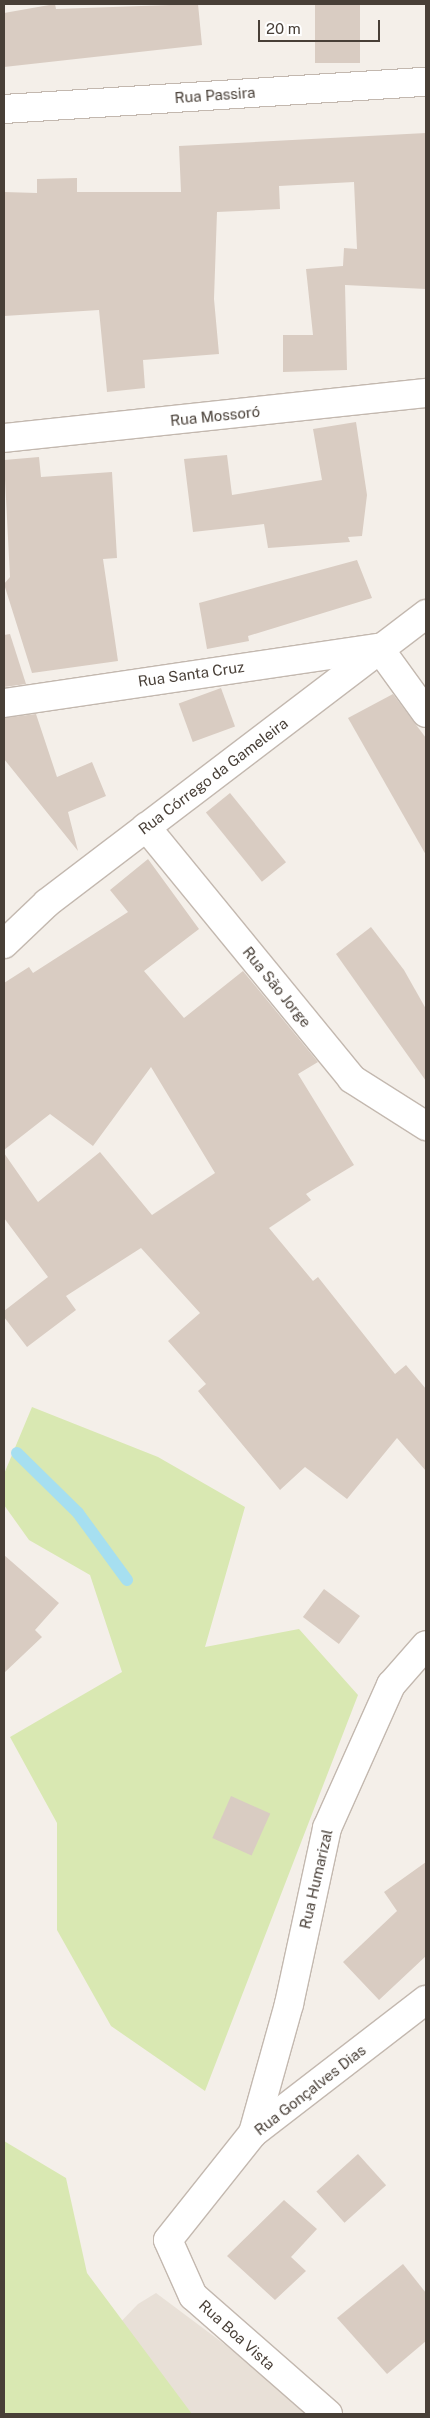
<!DOCTYPE html>
<meta charset="utf-8">
<style>
body{margin:0}
#map{position:relative;width:430px;height:2418px;overflow:hidden;background:#f4efe9;font-family:"Public Sans",sans-serif}
div>[style]{position:absolute}
[style*='--x']{left:calc(var(--x)*1px);top:calc(var(--y)*1px);width:calc(var(--w)*1px);rotate:calc(var(--a)*1deg)}
.residential>*{inset:0;background:#e8e0d7}
.green>*{inset:0;background:#d9e8b2}
.stream>*{height:12px;margin:-6px;padding:0 6px;transform-origin:6px;border-radius:6px;background:#a6dff0}
.building>*{inset:0;background:#d9ccc2;transform-origin:0 0}
.roads{filter:drop-shadow(1px 0 #c3b8af) drop-shadow(-1px 0 #c3b8af) drop-shadow(0 1px #c3b8af) drop-shadow(0 -1px #c3b8af)}
.minor>*{height:28px;margin:-14px;padding:0 14px;transform-origin:14px;border-radius:14px;background:#fff}
span{translate:-50% -50%;white-space:nowrap;text-align:center;line-height:1.15;-webkit-text-stroke:4px #fff;paint-order:stroke}
.street-label{font-size:15px;color:#483f37}
.frame{position:absolute;inset:0;border:5px solid #483f37;pointer-events:none}
.scale{position:absolute;left:258px;top:20px;width:122px;height:22px;box-sizing:border-box;border:2px solid #483f37;border-top:0;padding-left:6px;font-size:15px;line-height:18px;white-space:nowrap;color:#483f37;-webkit-text-stroke:4px #fff;paint-order:stroke}
</style>
<div id="map">
<div class="residential">
<div style="clip-path:polygon(156px 2293px,318px 2414px,32px 2414px,138px 2304px)"></div>
</div>
<div class="green">
<div style="clip-path:polygon(32px 1407px,158px 1457px,245px 1507px,205px 1647px,299px 1629px,358px 1695px,205px 2091px,111px 2026px,57px 1930px,57px 1823px,10px 1737px,122px 1672px,90px 1575px,29px 1540px,4px 1505px,4px 1474px)"></div>
<div style="clip-path:polygon(4px 2141px,66px 2178px,87px 2273px,192px 2414px,4px 2414px)"></div>
</div>
<div class="stream">
<div style="--x:17;--y:1453;--w:86;--a:44.5"></div>
<div style="--x:78;--y:1513;--w:83;--a:53.8"></div>
</div>
<div class="building">
<div style="clip-path:polygon(55px 4px,56px 9px,198px 4px,202px 45px,4px 67px,4px 13px)"></div>
<div style="left:315px;top:4px;width:45px;height:59px"></div>
<div style="clip-path:polygon(426px 133px,426px 289px,345px 285px,347px 370px,283px 372px,283px 335px,313px 335px,306px 269px,343px 266px,344px 248px,357px 249px,354px 182px,279px 186px,280px 209px,217px 212px,214px 299px,219px 354px,143px 360px,145px 388px,107px 392px,99px 310px,4px 316px,4px 192px,37px 193px,37px 179px,77px 178px,77px 192px,181px 192px,179px 146px)"></div>
<div style="clip-path:polygon(356px 422px,367px 495px,362px 536px,348px 537px,350px 542px,268px 548px,264px 524px,193px 532px,184px 459px,227px 455px,232px 495px,322px 480px,313px 429px)"></div>
<div style="clip-path:polygon(39px 457px,41px 477px,112px 472px,117px 558px,103px 559px,118px 661px,32px 673px,4px 584px,10px 577px,4px 460px)"></div>
<div style="clip-path:polygon(357px 560px,372px 598px,248px 636px,249px 641px,207px 649px,199px 603px)"></div>
<div style="clip-path:polygon(10px 634px,26px 684px,4px 687px,4px 635px)"></div>
<div style="left:221px;top:688px;width:41px;height:45px;rotate:70deg"></div>
<div style="clip-path:polygon(393px 694px,426px 738px,426px 855px,348px 718px)"></div>
<div style="clip-path:polygon(36px 714px,57px 777px,92px 762px,106px 796px,68px 812px,78px 851px,4px 759px,4px 718px)"></div>
<div style="left:230px;top:793px;width:89px;height:31px;rotate:51deg"></div>
<div style="clip-path:polygon(148px 859px,199px 929px,144px 971px,184px 1018px,243px 971px,318px 1062px,298px 1074px,354px 1165px,306px 1194px,311px 1200px,269px 1228px,313px 1281px,318px 1277px,395px 1374px,406px 1365px,426px 1389px,426px 1471px,397px 1438px,347px 1499px,305px 1467px,280px 1490px,198px 1391px,206px 1384px,168px 1341px,200px 1313px,141px 1248px,66px 1296px,76px 1310px,27px 1347px,4px 1317px,4px 1311px,48px 1277px,4px 1218px,4px 1153px,38px 1202px,100px 1152px,152px 1215px,215px 1173px,151px 1067px,93px 1146px,50px 1114px,4px 1150px,4px 983px,29px 967px,33px 973px,128px 912px,110px 890px)"></div>
<div style="clip-path:polygon(371px 927px,404px 970px,426px 1009px,426px 1081px,336px 954px)"></div>
<div style="clip-path:polygon(4px 1555px,59px 1603px,35px 1630px,42px 1637px,4px 1673px)"></div>
<div style="left:324px;top:1589px;width:45px;height:35px;rotate:37deg"></div>
<div style="left:231px;top:1796px;width:43px;height:46px;rotate:24deg"></div>
<div style="clip-path:polygon(426px 1862px,426px 1956px,379px 2000px,343px 1962px,397px 1911px,384px 1892px)"></div>
<div style="left:358px;top:2154px;width:42px;height:56px;rotate:48deg"></div>
<div style="clip-path:polygon(284px 2200px,317px 2229px,291px 2257px,306px 2271px,275px 2300px,227px 2256px)"></div>
<div style="clip-path:polygon(403px 2264px,426px 2293px,426px 2341px,387px 2374px,337px 2318px)"></div>
</div>
<div class="roads">
<div class="minor">
<div style="--x:4;--y:109;--w:423;--a:-3.7"></div>
<div style="--x:4;--y:438;--w:424;--a:-6.1"></div>
<div style="--x:379;--y:648;--w:80;--a:54.1"></div>
<div style="--x:4;--y:703;--w:378;--a:-8.4"></div>
<div style="--x:146;--y:827;--w:325;--a:50.7"></div>
<div style="--x:352;--y:1079;--w:88;--a:32.4"></div>
<div style="--x:4;--y:944;--w:59;--a:-43.6"></div>
<div style="--x:47;--y:903;--w:477;--a:-37.3"></div>
<div style="--x:253;--y:2133;--w:134;--a:-74.4"></div>
<div style="--x:289;--y:2004;--w:180;--a:-77.8"></div>
<div style="--x:327;--y:1828;--w:157;--a:-65.9"></div>
<div style="--x:391;--y:1685;--w:53;--a:-48.8"></div>
<div style="--x:328;--y:2414;--w:179;--a:-138.8"></div>
<div style="--x:193;--y:2296;--w:61;--a:-114.1"></div>
<div style="--x:168;--y:2240;--w:137;--a:-51.5"></div>
<div style="--x:253;--y:2133;--w:218;--a:-37.6"></div>
</div>
</div>
<div class="street-label">
<span style="left:215px;top:95px;rotate:-4deg">Rua Passira</span>
<span style="left:215px;top:416px;rotate:-6deg">Rua Mossoró</span>
<span style="left:191px;top:674px;rotate:-8deg">Rua Santa Cruz</span>
<span style="left:213px;top:776px;rotate:-37deg">Rua Córrego da Gameleira</span>
<span style="left:277px;top:987px;rotate:51deg">Rua São Jorge</span>
<span style="left:316px;top:1879px;rotate:-77deg">Rua Humarizal</span>
<span style="left:310px;top:2090px;rotate:-38deg">Rua Gonçalves Dias</span>
<span style="left:237px;top:2335px;rotate:42deg">Rua Boa Vista</span>
</div>
<div class="frame"></div>
<div class="scale">20 m</div>
</div>
